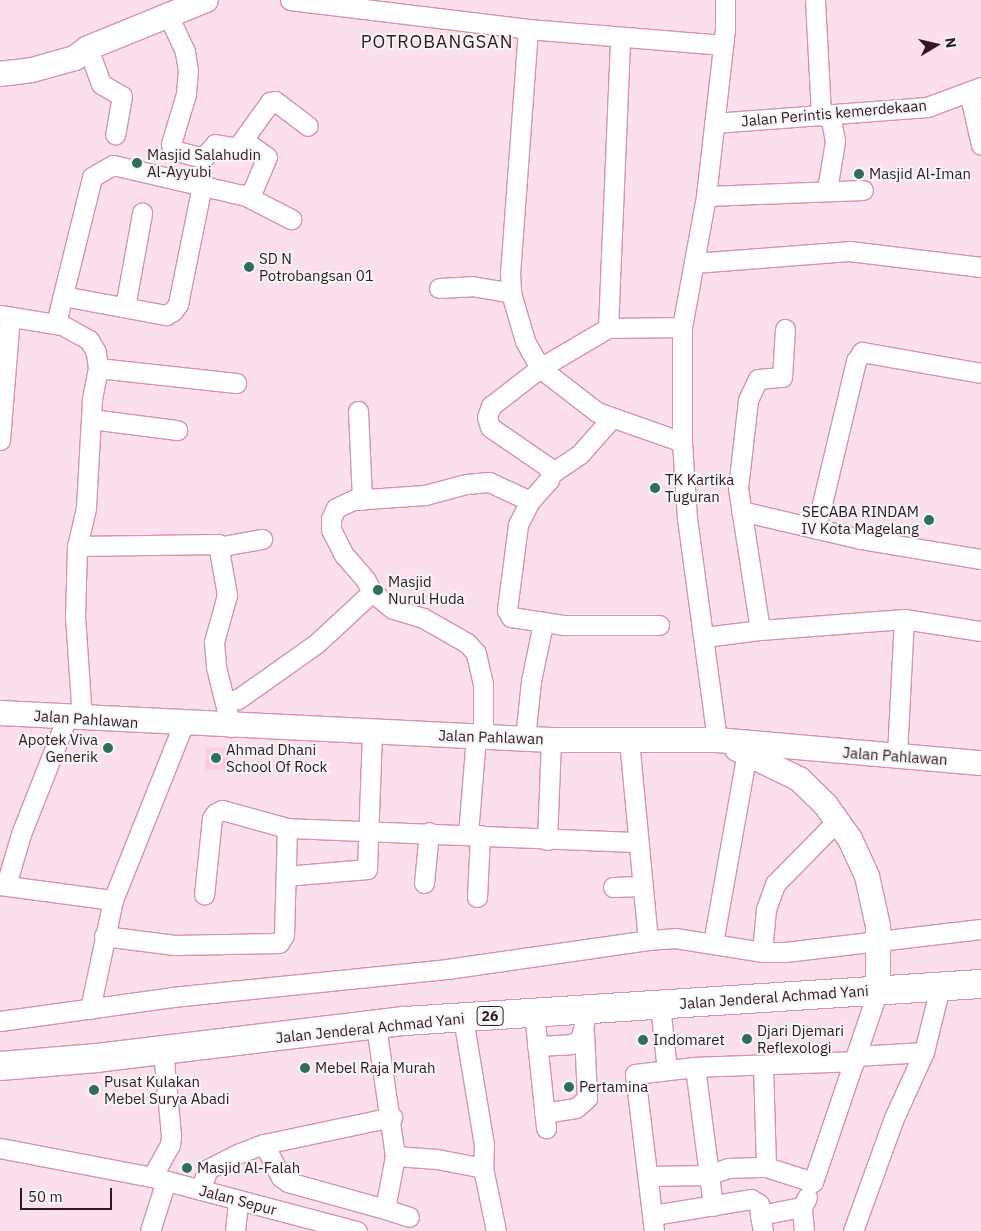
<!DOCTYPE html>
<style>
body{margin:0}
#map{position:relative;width:981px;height:1231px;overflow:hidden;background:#fcdfec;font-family:"IBM Plex Sans",sans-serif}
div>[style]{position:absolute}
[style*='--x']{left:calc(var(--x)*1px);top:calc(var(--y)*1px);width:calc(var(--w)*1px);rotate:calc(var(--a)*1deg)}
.built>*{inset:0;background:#fbcce3;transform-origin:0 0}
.roads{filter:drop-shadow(1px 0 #d592b4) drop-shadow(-1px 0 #d592b4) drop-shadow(0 1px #d592b4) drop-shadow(0 -1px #d592b4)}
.minor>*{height:19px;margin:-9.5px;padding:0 9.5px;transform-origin:9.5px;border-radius:9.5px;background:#fff}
.major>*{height:24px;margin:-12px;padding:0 12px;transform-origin:12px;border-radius:12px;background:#fff}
.highway>*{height:28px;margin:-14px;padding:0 14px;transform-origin:14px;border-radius:14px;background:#fff}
.dots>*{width:14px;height:14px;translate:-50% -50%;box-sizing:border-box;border:2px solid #f5f5f5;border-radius:50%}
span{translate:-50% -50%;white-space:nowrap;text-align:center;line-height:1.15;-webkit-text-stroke:4px #f5f5f5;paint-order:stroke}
.shield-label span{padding:1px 4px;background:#f5f5f5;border:1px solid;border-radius:4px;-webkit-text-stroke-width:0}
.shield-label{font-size:14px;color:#301724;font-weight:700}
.street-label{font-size:15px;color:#301724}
.poi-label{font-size:15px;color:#301724}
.left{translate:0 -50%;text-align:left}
.right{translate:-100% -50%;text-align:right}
.quarter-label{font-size:18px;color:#301724;letter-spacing:1px}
.north{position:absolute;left:911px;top:20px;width:50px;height:50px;-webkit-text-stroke:4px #f5f5f5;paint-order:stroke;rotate:81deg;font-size:14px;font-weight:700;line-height:20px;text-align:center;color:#301724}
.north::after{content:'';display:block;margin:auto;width:18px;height:22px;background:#301724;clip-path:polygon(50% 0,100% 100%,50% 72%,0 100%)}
.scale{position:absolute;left:20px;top:1188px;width:92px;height:22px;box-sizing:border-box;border:2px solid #301724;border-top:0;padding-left:6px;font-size:15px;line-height:18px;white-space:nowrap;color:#301724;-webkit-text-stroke:4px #f5f5f5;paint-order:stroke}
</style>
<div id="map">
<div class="built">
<div style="left:206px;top:747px;width:22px;height:22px;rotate:3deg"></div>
</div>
<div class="roads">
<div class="minor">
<div style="--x:290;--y:0;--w:240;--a:6.9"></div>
<div style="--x:528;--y:29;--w:196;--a:4.7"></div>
<div style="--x:815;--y:0;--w:116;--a:87"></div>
<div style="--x:169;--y:17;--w:38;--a:65"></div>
<div style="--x:185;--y:52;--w:18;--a:81"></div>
<div style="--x:188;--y:70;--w:24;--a:95"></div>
<div style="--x:186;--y:94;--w:52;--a:106.7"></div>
<div style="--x:171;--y:144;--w:6;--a:72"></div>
<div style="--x:173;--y:150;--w:31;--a:15"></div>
<div style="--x:203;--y:158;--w:18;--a:-49"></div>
<div style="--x:215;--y:144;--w:22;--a:10"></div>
<div style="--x:237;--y:148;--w:57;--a:-54.3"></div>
<div style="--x:270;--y:102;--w:5;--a:-11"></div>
<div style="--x:275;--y:101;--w:41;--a:37.1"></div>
<div style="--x:528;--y:29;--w:244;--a:94.2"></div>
<div style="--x:510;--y:272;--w:21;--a:87"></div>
<div style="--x:511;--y:293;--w:50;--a:73.7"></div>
<div style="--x:525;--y:341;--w:31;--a:61"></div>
<div style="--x:540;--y:368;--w:72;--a:37.7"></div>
<div style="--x:597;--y:412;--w:90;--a:19.4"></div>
<div style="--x:88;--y:48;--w:38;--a:70"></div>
<div style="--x:101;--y:84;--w:24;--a:30"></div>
<div style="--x:122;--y:96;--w:39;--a:100"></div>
<div style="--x:969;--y:92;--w:54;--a:77.2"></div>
<div style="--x:714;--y:123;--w:214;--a:-4.3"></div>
<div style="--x:927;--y:107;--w:58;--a:-20.3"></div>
<div style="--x:827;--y:190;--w:50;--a:-80.7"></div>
<div style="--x:835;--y:141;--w:25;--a:-101"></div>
<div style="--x:246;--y:196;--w:51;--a:27.1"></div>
<div style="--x:706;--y:196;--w:157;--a:-2.2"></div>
<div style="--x:694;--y:263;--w:155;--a:-4.4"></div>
<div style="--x:849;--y:251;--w:133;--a:6.9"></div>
<div style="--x:439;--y:288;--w:33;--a:-3"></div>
<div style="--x:472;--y:286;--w:40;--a:10"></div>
<div style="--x:63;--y:296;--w:105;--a:10.5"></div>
<div style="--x:166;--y:315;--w:8;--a:-30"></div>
<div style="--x:173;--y:311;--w:9;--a:-54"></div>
<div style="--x:178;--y:304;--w:121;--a:-78.6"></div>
<div style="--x:125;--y:307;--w:96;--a:-79.7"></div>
<div style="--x:0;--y:315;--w:63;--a:9.2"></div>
<div style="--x:62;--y:325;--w:31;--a:29"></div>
<div style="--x:89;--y:340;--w:14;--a:60"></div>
<div style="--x:96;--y:352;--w:16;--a:83"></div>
<div style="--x:98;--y:368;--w:33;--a:101"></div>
<div style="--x:92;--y:400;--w:108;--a:93.2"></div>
<div style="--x:86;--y:508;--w:39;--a:103"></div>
<div style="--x:77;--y:546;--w:70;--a:91.6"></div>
<div style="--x:75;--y:616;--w:102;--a:86.1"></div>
<div style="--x:56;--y:323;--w:150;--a:-76.1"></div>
<div style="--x:92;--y:177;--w:24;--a:-30"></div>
<div style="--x:113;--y:165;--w:137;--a:13.1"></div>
<div style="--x:246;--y:196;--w:7;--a:-34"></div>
<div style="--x:252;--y:192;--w:38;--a:-67"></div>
<div style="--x:267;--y:157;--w:29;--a:-145"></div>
<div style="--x:608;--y:328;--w:290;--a:-87.6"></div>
<div style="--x:98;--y:368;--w:139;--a:6.2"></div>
<div style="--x:358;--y:411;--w:89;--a:87.4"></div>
<div style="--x:91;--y:419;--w:87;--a:7.3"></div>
<div style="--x:0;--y:440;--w:124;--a:-85.4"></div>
<div style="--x:552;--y:473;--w:34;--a:-34"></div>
<div style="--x:580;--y:454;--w:47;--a:-48.5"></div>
<div style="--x:530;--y:501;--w:27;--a:117"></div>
<div style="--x:518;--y:525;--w:86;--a:97.4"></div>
<div style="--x:507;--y:610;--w:8;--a:60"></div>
<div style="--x:511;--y:617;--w:54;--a:8.6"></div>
<div style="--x:564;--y:625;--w:95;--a:0"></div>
<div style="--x:741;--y:511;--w:122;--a:13.2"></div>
<div style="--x:860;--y:539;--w:123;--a:9.4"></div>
<div style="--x:816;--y:529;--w:173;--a:-76.6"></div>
<div style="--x:856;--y:361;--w:11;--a:-56"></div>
<div style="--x:862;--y:352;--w:121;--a:10"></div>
<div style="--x:77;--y:546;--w:141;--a:-0.8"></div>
<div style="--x:218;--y:544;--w:52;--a:80"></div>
<div style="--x:227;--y:595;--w:49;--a:105.5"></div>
<div style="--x:214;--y:642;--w:25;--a:85"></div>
<div style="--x:216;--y:667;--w:62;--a:76"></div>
<div style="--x:217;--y:547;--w:46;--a:-10.1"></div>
<div style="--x:760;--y:630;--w:144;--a:-4.4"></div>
<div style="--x:904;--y:619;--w:78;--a:8.9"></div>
<div style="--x:704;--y:637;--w:56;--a:-7.1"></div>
<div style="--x:760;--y:630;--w:144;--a:-98.8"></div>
<div style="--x:738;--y:488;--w:89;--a:-83.5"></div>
<div style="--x:748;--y:400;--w:23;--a:-65"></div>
<div style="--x:758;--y:379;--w:24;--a:-5"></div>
<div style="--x:782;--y:377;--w:48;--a:-86.4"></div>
<div style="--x:225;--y:702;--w:13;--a:-13"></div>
<div style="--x:238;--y:699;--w:97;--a:-35.3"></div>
<div style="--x:317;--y:643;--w:75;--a:-42.8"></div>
<div style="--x:483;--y:737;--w:53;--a:-90"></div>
<div style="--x:483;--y:684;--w:32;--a:-103"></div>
<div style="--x:476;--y:653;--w:13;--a:-132"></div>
<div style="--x:467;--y:643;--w:51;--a:-150.4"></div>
<div style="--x:423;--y:618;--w:31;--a:-163"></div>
<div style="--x:393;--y:609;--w:27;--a:-141"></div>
<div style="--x:372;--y:592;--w:15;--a:-118"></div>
<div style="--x:365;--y:579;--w:32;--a:-131"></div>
<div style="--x:344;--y:555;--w:29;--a:-117"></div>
<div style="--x:331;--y:529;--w:10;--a:-90"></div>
<div style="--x:331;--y:519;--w:12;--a:-66"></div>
<div style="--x:336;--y:508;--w:19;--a:-25"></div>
<div style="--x:353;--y:500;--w:72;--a:-4"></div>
<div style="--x:425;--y:495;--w:42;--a:-15"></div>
<div style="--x:466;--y:484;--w:23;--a:-5"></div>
<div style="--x:489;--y:482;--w:45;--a:24.9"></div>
<div style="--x:530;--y:501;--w:28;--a:-48"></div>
<div style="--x:549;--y:480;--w:11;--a:-80"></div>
<div style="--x:551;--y:469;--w:74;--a:-145.5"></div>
<div style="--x:490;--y:427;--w:10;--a:-107"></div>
<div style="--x:487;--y:417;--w:12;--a:-70"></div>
<div style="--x:491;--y:406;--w:62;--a:-37.8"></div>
<div style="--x:540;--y:368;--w:79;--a:-30.5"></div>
<div style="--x:608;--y:328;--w:74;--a:-0.8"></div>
<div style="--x:525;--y:739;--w:58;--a:-84.1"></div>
<div style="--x:531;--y:681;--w:59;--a:-78.3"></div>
<div style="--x:629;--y:740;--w:192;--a:84.6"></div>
<div style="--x:717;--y:740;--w:223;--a:-97.7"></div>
<div style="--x:687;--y:519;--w:77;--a:-93.7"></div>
<div style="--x:682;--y:442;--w:115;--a:-90"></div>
<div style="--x:682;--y:327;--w:133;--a:-79.6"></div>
<div style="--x:706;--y:196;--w:168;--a:-83.5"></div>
<div style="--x:725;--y:29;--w:29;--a:-90"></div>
<div style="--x:897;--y:755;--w:136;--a:-87.1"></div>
<div style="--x:287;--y:828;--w:350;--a:2.3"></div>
<div style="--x:468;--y:834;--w:97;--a:-85.3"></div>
<div style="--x:547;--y:840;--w:100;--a:-87.7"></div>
<div style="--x:286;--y:876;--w:81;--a:-4.9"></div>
<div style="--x:367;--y:869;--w:137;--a:-87.9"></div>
<div style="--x:424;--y:883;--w:51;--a:-84.4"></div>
<div style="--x:0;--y:885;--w:114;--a:7.6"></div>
<div style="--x:6;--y:885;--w:53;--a:-73.6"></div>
<div style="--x:21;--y:834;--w:126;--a:-68.5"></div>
<div style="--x:613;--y:887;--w:29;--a:-2"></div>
<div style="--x:477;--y:897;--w:62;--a:-87.2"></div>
<div style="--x:104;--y:936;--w:71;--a:7.3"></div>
<div style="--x:174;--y:945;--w:105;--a:-1.1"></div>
<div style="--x:279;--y:943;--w:9;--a:-58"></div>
<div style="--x:284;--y:935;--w:107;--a:-88.4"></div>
<div style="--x:287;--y:828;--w:67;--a:-164.5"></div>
<div style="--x:222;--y:810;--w:7;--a:153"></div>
<div style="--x:216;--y:813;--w:6;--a:129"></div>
<div style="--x:212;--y:818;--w:77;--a:95.9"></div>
<div style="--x:713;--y:943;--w:193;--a:-79.9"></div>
<div style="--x:762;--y:952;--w:43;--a:-84.7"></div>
<div style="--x:766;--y:909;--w:27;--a:-70"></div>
<div style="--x:775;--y:884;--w:88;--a:-45.5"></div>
<div style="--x:660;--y:1005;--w:65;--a:83.9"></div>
<div style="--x:90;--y:1009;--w:111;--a:-78.1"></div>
<div style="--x:113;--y:900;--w:188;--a:-68.2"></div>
<div style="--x:534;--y:1013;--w:116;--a:84"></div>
<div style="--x:463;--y:1018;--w:129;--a:80.6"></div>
<div style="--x:484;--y:1145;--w:23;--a:92"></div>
<div style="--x:483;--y:1168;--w:64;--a:78.3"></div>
<div style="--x:0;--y:1021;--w:174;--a:-7.9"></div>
<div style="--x:172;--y:997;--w:276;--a:-5.8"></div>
<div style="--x:447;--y:969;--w:203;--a:-8.2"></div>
<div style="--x:648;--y:940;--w:27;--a:-4"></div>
<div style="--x:675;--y:938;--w:88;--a:9.1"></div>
<div style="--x:762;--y:952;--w:23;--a:0"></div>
<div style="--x:785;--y:952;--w:197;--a:-6.7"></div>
<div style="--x:537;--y:1046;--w:34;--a:-3"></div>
<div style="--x:571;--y:1044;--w:10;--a:-24"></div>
<div style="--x:580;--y:1040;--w:16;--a:-75"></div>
<div style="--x:857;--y:1056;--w:67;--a:-3.4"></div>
<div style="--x:763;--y:1065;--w:102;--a:88.3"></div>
<div style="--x:695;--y:1067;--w:140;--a:82.6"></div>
<div style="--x:544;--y:1113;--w:32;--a:-9"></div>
<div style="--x:576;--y:1108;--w:15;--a:-42"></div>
<div style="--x:587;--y:1098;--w:66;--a:-92.6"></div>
<div style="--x:264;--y:1144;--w:37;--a:63"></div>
<div style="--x:281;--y:1177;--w:9;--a:36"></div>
<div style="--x:288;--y:1182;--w:101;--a:15.6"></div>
<div style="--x:385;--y:1209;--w:54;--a:-79.3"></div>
<div style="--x:395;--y:1156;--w:132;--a:-98.3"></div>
<div style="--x:0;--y:1148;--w:155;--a:10.8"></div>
<div style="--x:152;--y:1177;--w:212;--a:14.8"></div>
<div style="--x:395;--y:1156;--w:42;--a:4.1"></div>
<div style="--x:437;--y:1159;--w:47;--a:11.1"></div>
<div style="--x:649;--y:1176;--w:58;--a:-1"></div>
<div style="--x:707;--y:1175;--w:22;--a:-18"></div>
<div style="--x:728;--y:1168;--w:38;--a:-2"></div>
<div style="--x:766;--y:1167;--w:49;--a:17.7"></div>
<div style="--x:813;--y:1182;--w:203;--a:-71.3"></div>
<div style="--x:152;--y:1177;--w:37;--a:-61"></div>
<div style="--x:170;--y:1145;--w:10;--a:-84"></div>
<div style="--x:171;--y:1135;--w:84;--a:-95.4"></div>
<div style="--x:200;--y:1190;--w:22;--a:-69"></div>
<div style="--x:208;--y:1169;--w:36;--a:-27"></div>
<div style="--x:240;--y:1153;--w:26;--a:-21"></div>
<div style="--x:264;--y:1144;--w:131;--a:-11.9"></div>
<div style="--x:385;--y:1209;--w:25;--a:18"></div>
<div style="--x:653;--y:1215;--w:99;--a:-9.3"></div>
<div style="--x:751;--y:1199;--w:9;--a:32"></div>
<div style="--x:759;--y:1204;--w:11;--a:85"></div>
<div style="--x:150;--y:1231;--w:52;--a:-72.3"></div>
<div style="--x:235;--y:1231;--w:31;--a:-84"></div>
<div style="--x:654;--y:1231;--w:158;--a:-96.9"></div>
<div style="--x:635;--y:1074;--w:60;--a:-6.7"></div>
<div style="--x:695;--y:1067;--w:160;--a:-2.1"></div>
<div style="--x:763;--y:1231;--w:16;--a:-101"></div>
<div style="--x:760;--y:1215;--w:43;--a:-10.8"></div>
<div style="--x:804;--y:1231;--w:24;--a:-95"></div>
<div style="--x:802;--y:1207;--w:11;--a:-63"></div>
<div style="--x:853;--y:1231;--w:120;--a:-70.1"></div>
<div style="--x:894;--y:1118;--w:72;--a:-65.6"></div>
<div style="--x:924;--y:1052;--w:67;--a:-76.2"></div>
</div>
<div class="major">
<div style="--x:0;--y:74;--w:32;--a:-7"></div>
<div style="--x:32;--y:70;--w:45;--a:-15.6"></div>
<div style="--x:75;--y:58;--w:16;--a:-38"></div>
<div style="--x:88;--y:48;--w:127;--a:-22.1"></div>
<div style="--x:0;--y:713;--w:552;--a:2.81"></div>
<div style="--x:551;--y:740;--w:166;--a:0"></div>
<div style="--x:717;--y:740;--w:265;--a:5"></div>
<div style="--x:737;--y:749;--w:69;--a:25.8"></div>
<div style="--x:799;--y:779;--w:36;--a:44"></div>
<div style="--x:825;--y:804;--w:43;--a:54.5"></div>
<div style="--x:850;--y:839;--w:41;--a:65.3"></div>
<div style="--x:867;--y:876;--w:51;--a:77.6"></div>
<div style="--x:878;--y:926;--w:64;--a:90"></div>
</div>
<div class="highway">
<div style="--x:0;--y:1066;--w:97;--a:-4.7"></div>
<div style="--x:97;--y:1058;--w:310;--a:-6.9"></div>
<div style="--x:405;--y:1021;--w:577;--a:-3.68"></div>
</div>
</div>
<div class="dots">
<div style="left:137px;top:163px;background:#316e59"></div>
<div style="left:859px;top:174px;background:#316e59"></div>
<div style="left:249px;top:267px;background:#316e59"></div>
<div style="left:655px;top:488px;background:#316e59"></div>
<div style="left:929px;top:520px;background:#316e59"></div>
<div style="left:378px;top:590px;background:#316e59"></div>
<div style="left:108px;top:748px;background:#316e59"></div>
<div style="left:216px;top:758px;background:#316e59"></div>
<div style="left:747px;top:1039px;background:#316e59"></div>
<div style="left:643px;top:1040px;background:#316e59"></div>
<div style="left:305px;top:1068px;background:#316e59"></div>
<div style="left:569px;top:1087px;background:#316e59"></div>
<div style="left:94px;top:1090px;background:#316e59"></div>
<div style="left:187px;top:1168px;background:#316e59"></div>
</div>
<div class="shield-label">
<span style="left:490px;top:1016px">26</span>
</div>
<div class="street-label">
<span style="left:834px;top:113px;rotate:-5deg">Jalan Perintis kemerdekaan</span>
<span style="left:86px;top:719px;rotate:4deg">Jalan Pahlawan</span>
<span style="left:491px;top:737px;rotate:2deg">Jalan Pahlawan</span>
<span style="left:895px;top:756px;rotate:4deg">Jalan Pahlawan</span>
<span style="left:774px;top:997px;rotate:-4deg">Jalan Jenderal Achmad Yani</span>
<span style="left:370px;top:1028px;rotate:-6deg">Jalan Jenderal Achmad Yani</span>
<span style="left:238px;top:1200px;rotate:15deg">Jalan Sepur</span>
</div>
<div class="poi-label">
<span class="left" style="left:147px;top:163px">Masjid Salahudin<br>Al-Ayyubi</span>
<span class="left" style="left:869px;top:174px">Masjid Al-Iman</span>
<span class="left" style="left:259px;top:267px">SD N<br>Potrobangsan 01</span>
<span class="left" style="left:665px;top:488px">TK Kartika<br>Tuguran</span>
<span class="right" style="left:919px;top:520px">SECABA RINDAM<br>IV Kota Magelang</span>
<span class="left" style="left:388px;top:590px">Masjid<br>Nurul Huda</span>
<span class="right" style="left:98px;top:748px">Apotek Viva<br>Generik</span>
<span class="left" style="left:226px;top:758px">Ahmad Dhani<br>School Of Rock</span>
<span class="left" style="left:757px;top:1039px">Djari Djemari<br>Reflexologi</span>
<span class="left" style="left:653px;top:1040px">Indomaret</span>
<span class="left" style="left:315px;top:1068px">Mebel Raja Murah</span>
<span class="left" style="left:104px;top:1090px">Pusat Kulakan<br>Mebel Surya Abadi</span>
<span class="left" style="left:579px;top:1087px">Pertamina</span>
<span class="left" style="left:197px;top:1168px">Masjid Al-Falah</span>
</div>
<div class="quarter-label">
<span style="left:437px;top:42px">POTROBANGSAN</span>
</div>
<div class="north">N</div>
<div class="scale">50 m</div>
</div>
